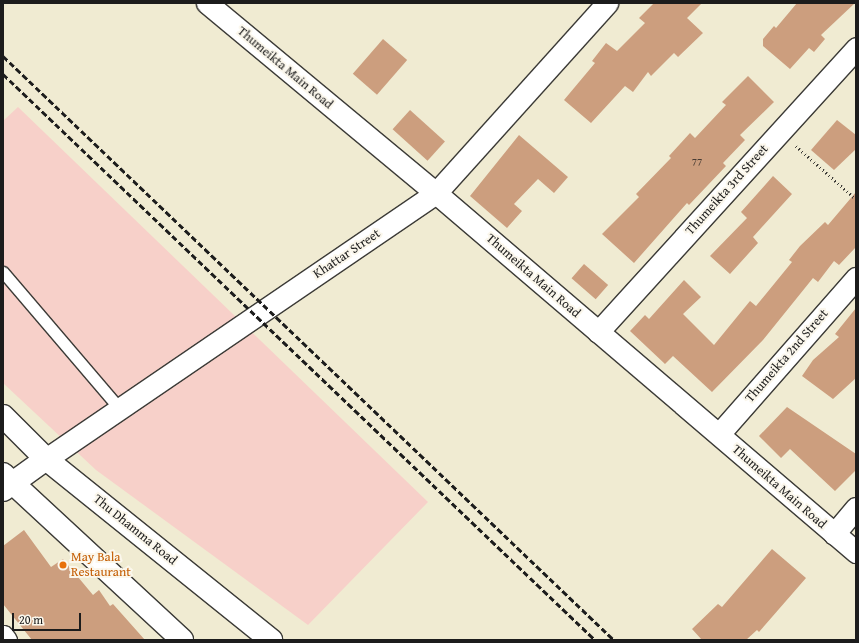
<!DOCTYPE html>
<style>
body{margin:0}
#map{position:relative;width:859px;height:643px;overflow:hidden;background:#f0ebd2;font-family:"Gentium Book Plus",serif}
div>[style]{position:absolute}
[style*='--x']{left:calc(var(--x)*1px);top:calc(var(--y)*1px);width:calc(var(--w)*1px);rotate:calc(var(--a)*1deg)}
.built>*{inset:0;background:#f7d0c9}
.building>*{inset:0;background:#cc9e7e;transform-origin:0 0}
.path>*{height:2.5px;margin-top:-1.25px;transform-origin:0;background:repeating-linear-gradient(90deg,#3c3b37 0 1px,transparent 0 4px)}
.roads{filter:drop-shadow(1px 0 #3c3b37) drop-shadow(-1px 0 #3c3b37) drop-shadow(0 1px #3c3b37) drop-shadow(0 -1px #3c3b37)}
.lane>*{height:11px;margin:-5.5px;padding:0 5.5px;transform-origin:5.5px;border-radius:5.5px;background:#fff}
.street>*{height:21px;margin:-10.5px;padding:0 10.5px;transform-origin:10.5px;border-radius:10.5px;background:#fff}
.secondary>*{height:22px;margin:-11px;padding:0 11px;transform-origin:11px;border-radius:11px;background:#fff}
.primary>*{height:22px;margin:-11px;padding:0 11px;transform-origin:11px;border-radius:11px;background:#fff}
.rail>*{height:3px;margin-top:-1.5px;transform-origin:0;background:repeating-linear-gradient(90deg,#1c1c1c 0 6px,transparent 0 9px)}
.dots>*{width:11px;height:11px;translate:-50% -50%;box-sizing:border-box;border:2px solid #fbf7ec;border-radius:50%}
span{translate:-50% -50%;white-space:nowrap;text-align:center;line-height:1.15;-webkit-text-stroke:4px #fbf7ec;paint-order:stroke}
.number-label{font-size:11px;color:#483c34}
.number-label span{-webkit-text-stroke-width:0}
.street-label{font-size:13px;color:#1c1c1c}
.food-label{font-size:13px;color:#c56008}
.left{translate:0 -50%;text-align:left}
.frame{position:absolute;inset:0;border:4px solid #1c1c1c;pointer-events:none}
.scale{position:absolute;left:12px;top:613px;width:69px;height:18px;box-sizing:border-box;border:2px solid #1c1c1c;border-top:0;padding-left:5px;font-size:12px;line-height:14px;white-space:nowrap;color:#1c1c1c;-webkit-text-stroke:3px #fbf7ec;paint-order:stroke}
</style>
<div id="map">
<div class="built">
<div style="clip-path:polygon(18px 107px,428px 502px,308px 625px,96px 470px,3px 383px,3px 121px)"></div>
</div>
<div class="building">
<div style="clip-path:polygon(654px 3px,702px 3px,687px 18px,703px 33px,678px 57px,674px 53px,651px 76px,648px 72px,633px 92px,625px 86px,591px 123px,564px 100px,595px 63px,592px 61px,606px 43px,617px 51px,645px 23px,639px 18px)"></div>
<div style="clip-path:polygon(797px 3px,855px 3px,821px 35px,825px 39px,814px 52px,809px 48px,790px 69px,763px 46px,763px 39px,774px 26px,776px 28px)"></div>
<div style="left:383px;top:39px;width:32px;height:46px;rotate:41deg"></div>
<div style="clip-path:polygon(748px 76px,774px 102px,740px 135px,745px 140px,723px 163px,726px 166px,689px 205px,687px 203px,634px 263px,602px 234px,639px 197px,636px 194px,671px 158px,669px 156px,690px 133px,695px 138px,726px 105px,722px 102px)"></div>
<div style="left:410px;top:110px;width:47px;height:26px;rotate:42deg"></div>
<div style="clip-path:polygon(837px 120px,856px 135px,856px 149px,834px 170px,811px 150px)"></div>
<div style="clip-path:polygon(519px 135px,568px 177px,554px 193px,538px 179px,514px 204px,522px 211px,507px 228px,470px 196px)"></div>
<div style="clip-path:polygon(773px 176px,792px 194px,753px 237px,758px 243px,730px 274px,710px 256px,747px 218px,741px 212px)"></div>
<div style="clip-path:polygon(856px 192px,856px 247px,839px 265px,834px 261px,818px 282px,813px 278px,763px 340px,712px 392px,673px 356px,665px 364px,630px 331px,645px 315px,649px 319px,684px 280px,701px 297px,683px 314px,714px 345px,750px 301px,756px 306px,792px 262px,789px 260px,800px 246px,825px 222px,828px 225px)"></div>
<div style="left:584px;top:264px;width:32px;height:19px;rotate:41deg"></div>
<div style="clip-path:polygon(856px 308px,856px 378px,833px 399px,802px 376px,813px 360px,839px 337px,835px 334px)"></div>
<div style="clip-path:polygon(787px 407px,856px 454px,856px 470px,835px 491px,790px 449px,781px 458px,759px 436px)"></div>
<div style="clip-path:polygon(24px 530px,51px 567px,63px 559px,93px 595px,99px 590px,110px 606px,113px 604px,145px 640px,32px 640px,3px 604px,3px 546px)"></div>
<div style="clip-path:polygon(772px 549px,806px 578px,759px 632px,757px 630px,746px 640px,702px 640px,692px 629px,718px 604px,722px 607px)"></div>
</div>
<div class="path">
<div style="--x:796;--y:146;--w:80;--a:41.5"></div>
</div>
<div class="roads">
<div class="lane">
<div style="--x:3;--y:272;--w:180;--a:49.5"></div>
</div>
<div class="street">
<div style="--x:207;--y:3;--w:298;--a:39.7"></div>
<div style="--x:436;--y:193;--w:553;--a:40.52"></div>
<div style="--x:598;--y:332;--w:384;--a:-47.7"></div>
<div style="--x:719;--y:434;--w:208;--a:-48.7"></div>
<div style="--x:46;--y:459;--w:472;--a:-34.3"></div>
<div style="--x:436;--y:193;--w:256;--a:-48"></div>
<div style="--x:834;--y:534;--w:34;--a:-50"></div>
<div style="--x:3;--y:636;--w:5;--a:53"></div>
</div>
<div class="secondary">
<div style="--x:3;--y:490;--w:53;--a:-35.8"></div>
</div>
<div class="primary">
<div style="--x:3;--y:416;--w:61;--a:45"></div>
<div style="--x:46;--y:459;--w:289;--a:38.8"></div>
<div style="--x:3;--y:474;--w:244;--a:42.8"></div>
</div>
</div>
<div class="rail">
<div style="--x:3;--y:56;--w:845;--a:43.71"></div>
<div style="--x:3;--y:74;--w:819;--a:43.71"></div>
</div>
<div class="dots">
<div style="left:63px;top:565px;background:#e8710a"></div>
</div>
<div class="number-label">
<span style="left:697px;top:161px">77</span>
</div>
<div class="street-label">
<span style="left:285px;top:68px;rotate:40deg">Thumeikta Main Road</span>
<span style="left:727px;top:190px;rotate:-48deg">Thumeikta 3rd Street</span>
<span style="left:347px;top:254px;rotate:-34deg">Khattar Street</span>
<span style="left:533px;top:276px;rotate:41deg">Thumeikta Main Road</span>
<span style="left:787px;top:356px;rotate:-49deg">Thumeikta 2nd Street</span>
<span style="left:779px;top:487px;rotate:41deg">Thumeikta Main Road</span>
<span style="left:135px;top:530px;rotate:39deg">Thu Dhamma Road</span>
</div>
<div class="food-label">
<span class="left" style="left:71px;top:565px">May Bala<br>Restaurant</span>
</div>
<div class="frame"></div>
<div class="scale">20 m</div>
</div>
